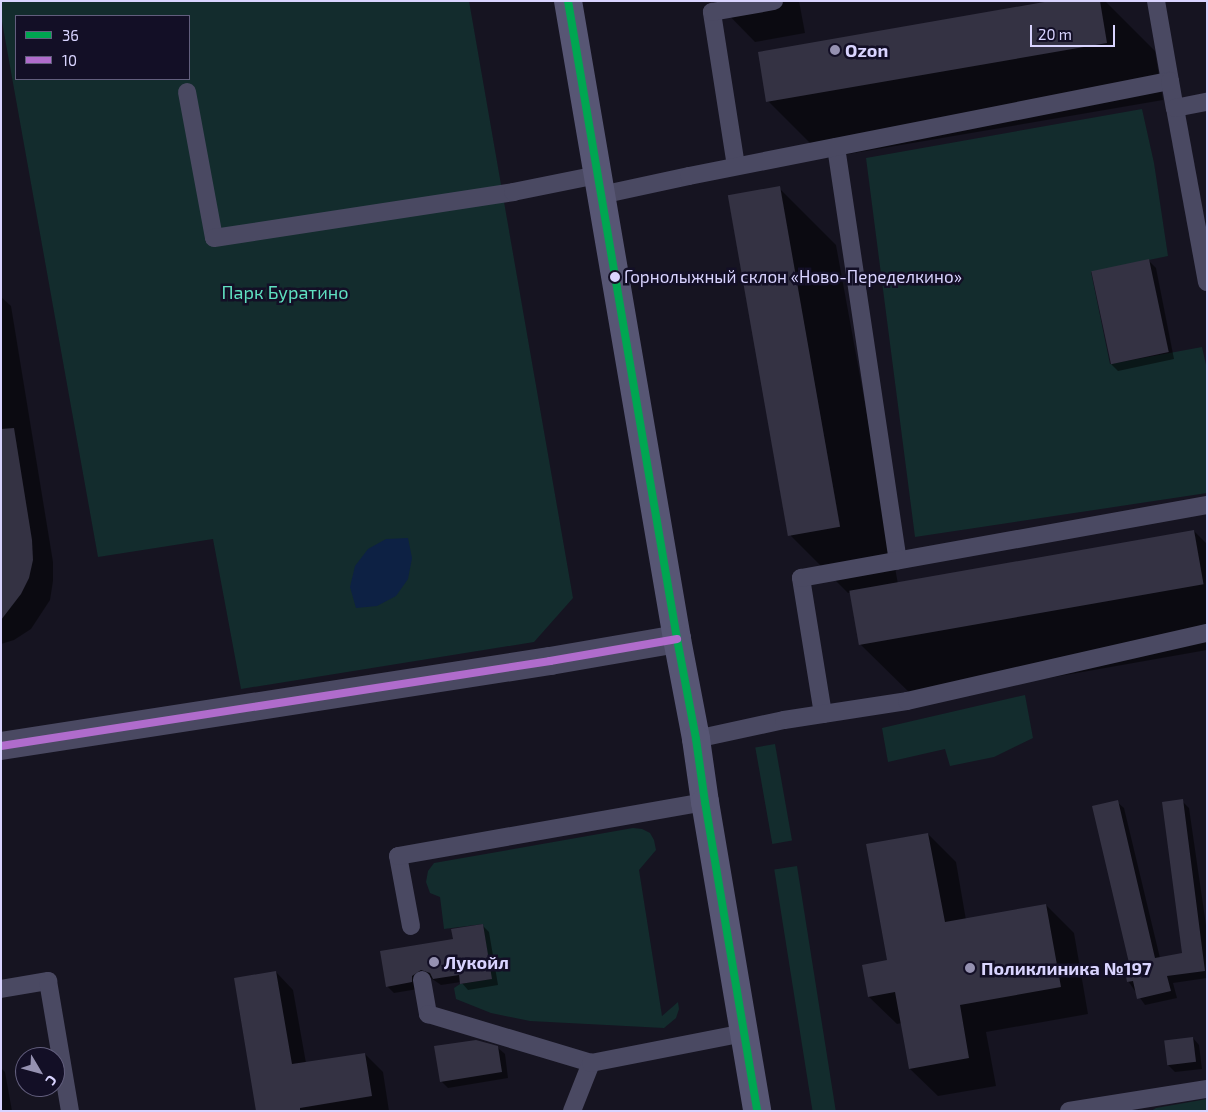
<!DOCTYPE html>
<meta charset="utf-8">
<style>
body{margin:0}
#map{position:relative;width:1208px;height:1112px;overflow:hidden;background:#161421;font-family:"Exo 2",sans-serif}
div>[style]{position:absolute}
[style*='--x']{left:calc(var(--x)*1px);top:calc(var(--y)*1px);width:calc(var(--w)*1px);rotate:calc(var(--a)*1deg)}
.green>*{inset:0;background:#132c2d;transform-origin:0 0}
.water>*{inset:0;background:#0d2144}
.shadow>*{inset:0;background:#0007}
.building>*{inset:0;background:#343243;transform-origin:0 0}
.lane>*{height:18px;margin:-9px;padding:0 9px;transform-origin:9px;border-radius:9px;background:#4a4962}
.street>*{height:28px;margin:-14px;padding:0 14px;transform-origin:14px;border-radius:14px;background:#4a4962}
.secondary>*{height:28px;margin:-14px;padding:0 14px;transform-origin:14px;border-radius:14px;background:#575674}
.bus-1>*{height:8px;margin:-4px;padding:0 4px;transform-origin:4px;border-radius:4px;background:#00a651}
.bus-2>*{height:8px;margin:-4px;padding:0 4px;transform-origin:4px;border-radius:4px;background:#b06ccc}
.dots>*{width:14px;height:14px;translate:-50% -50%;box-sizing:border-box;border:2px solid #130f26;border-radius:50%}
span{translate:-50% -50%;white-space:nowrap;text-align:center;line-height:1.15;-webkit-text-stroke:5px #130f26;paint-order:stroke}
.bus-label{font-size:17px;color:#d9d4ff}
.left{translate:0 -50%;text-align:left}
.poi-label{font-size:18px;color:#d9d4ff;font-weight:700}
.park-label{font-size:18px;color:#5fe0c0}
.frame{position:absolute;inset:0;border:2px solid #d9d4ff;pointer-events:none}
.legend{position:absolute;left:15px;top:15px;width:175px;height:65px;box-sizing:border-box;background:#130f26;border:1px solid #625e7d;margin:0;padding:6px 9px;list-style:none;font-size:15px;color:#d9d4ff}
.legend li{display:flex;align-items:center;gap:10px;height:25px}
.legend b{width:25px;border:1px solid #625e7d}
.north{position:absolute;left:15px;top:1047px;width:50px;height:50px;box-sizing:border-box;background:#130f26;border:1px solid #625e7d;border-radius:50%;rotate:127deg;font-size:14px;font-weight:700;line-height:20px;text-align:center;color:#d9d4ff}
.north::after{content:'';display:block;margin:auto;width:18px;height:22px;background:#9591b1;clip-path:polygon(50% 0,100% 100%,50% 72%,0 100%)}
.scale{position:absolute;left:1030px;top:25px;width:85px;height:22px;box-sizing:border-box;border:2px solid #d9d4ff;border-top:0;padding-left:6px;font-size:15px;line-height:18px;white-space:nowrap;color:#d9d4ff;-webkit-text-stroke:4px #130f26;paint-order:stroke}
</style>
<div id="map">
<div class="green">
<div style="clip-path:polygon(evenodd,1px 1px,469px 1px,573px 598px,534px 642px,241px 689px,213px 539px,98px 557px,1px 16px,1px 1px,16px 16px,189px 16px,189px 79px,16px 79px,16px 16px)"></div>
<div style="clip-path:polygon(1142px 109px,1154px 163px,1168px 256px,1091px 272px,1110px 364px,1202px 347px,1207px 369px,1207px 493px,915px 537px,866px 158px)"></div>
<div style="clip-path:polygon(1025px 695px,1033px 738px,994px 757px,950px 766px,945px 749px,888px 762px,882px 728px)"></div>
<div style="left:775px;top:744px;width:98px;height:20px;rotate:80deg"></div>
<div style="clip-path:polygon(633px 828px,642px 829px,650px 833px,654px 840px,656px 850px,639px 870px,662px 1016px,678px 1002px,679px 1009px,676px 1018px,664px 1028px,530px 1021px,491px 1013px,456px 999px,454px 988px,460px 984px,491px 979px,483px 924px,444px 929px,440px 897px,430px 893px,426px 882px,428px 871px,434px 863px)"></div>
<div style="left:797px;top:866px;width:248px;height:23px;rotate:81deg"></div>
<div style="clip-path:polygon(1207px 1099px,1207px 1111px,1151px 1111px,1156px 1108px)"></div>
</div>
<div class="water">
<div style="clip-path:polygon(408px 538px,412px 558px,408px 579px,396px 596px,377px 606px,356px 608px,350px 587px,355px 566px,368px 549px,386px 539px)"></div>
</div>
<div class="shadow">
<div style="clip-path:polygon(715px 1px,799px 1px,805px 33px,755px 42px)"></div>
<div style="clip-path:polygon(1058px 1px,1105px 1px,1155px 51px,1163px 100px,825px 158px,768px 101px)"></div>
<div style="clip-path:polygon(779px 188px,836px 245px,898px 584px,1194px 531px,1207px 544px,1207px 650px,918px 701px,861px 645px,852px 592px,848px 593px,791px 536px)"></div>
<div style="clip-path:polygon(1149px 261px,1156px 268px,1174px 359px,1118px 371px,1111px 364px)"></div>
<div style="clip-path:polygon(1px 297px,11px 306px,53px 562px,53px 581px,50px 600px,31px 629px,14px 640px,1px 644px)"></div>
<div style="clip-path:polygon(1182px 801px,1189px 808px,1207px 932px,1207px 978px,1173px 983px,1177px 998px,1145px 1005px,1128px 981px,1130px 964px,1117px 802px,1124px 808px,1160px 958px,1183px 954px)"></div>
<div style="clip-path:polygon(928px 834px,956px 862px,966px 920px,1046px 905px,1074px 933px,1088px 1014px,986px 1032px,996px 1086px,938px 1096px,910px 1069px,902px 1023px,897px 1024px,869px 997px,864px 966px,889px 961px)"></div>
<div style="clip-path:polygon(482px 925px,489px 932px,498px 985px,468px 990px,461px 982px,441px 985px,428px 976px,418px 989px,394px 993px,387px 986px,454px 940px)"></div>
<div style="clip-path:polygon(276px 972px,293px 990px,306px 1063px,365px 1054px,383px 1072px,389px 1111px,258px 1111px)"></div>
<div style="clip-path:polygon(1193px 1038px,1199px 1045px,1202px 1069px,1175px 1072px,1168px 1065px)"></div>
<div style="clip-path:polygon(497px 1047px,505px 1054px,508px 1078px,448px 1088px,441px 1081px)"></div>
<div style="clip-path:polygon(1px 1068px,5px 1072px,12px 1111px,1px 1111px)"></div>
</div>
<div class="building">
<div style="clip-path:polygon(1050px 1px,1100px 1px,1107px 43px,766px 102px,758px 52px)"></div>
<div style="left:780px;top:186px;width:346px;height:53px;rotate:80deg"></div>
<div style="left:1149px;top:259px;width:95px;height:59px;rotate:78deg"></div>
<div style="clip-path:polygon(14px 428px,32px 540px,33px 560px,29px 578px,21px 594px,1px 620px,1px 429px)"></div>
<div style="left:1194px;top:530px;width:55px;height:350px;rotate:80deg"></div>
<div style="clip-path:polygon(1183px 799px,1205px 971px,1167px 976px,1171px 991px,1137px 999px,1133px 981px,1127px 982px,1124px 964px,1129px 963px,1092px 806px,1118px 800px,1155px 958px,1182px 953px,1162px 802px)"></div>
<div style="clip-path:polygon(928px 833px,945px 922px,1046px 904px,1061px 987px,960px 1005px,969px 1058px,909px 1069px,895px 992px,868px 997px,862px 965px,887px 960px,866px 844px)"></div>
<div style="clip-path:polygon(483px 924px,492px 979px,460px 984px,459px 975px,433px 979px,430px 973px,421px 970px,412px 976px,412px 982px,386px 987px,380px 951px,453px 939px,451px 929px)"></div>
<div style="clip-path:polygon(276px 971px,292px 1064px,365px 1053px,372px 1096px,300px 1108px,300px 1111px,256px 1111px,234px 978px)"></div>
<div style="left:1193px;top:1037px;width:25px;height:29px;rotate:83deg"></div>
<div style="clip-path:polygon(476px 1040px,498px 1046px,502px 1072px,440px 1082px,434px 1046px)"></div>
</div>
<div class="lane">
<div style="--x:1156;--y:1;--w:81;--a:80.1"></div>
<div style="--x:187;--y:92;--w:148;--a:79.5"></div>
<div style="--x:214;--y:238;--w:303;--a:-8.7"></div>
<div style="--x:513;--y:192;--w:86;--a:-11.4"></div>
<div style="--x:1175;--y:108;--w:177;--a:79.6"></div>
<div style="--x:836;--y:147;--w:418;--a:81.5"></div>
<div style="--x:736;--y:166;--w:156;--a:-98.9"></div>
<div style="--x:712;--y:12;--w:63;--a:-10.1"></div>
<div style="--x:601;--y:195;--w:90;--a:-12.2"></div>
<div style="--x:689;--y:176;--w:490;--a:-11.2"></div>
<div style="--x:1170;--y:81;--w:27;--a:80"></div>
<div style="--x:1175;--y:108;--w:33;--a:-11"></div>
<div style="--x:823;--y:714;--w:138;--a:-99.2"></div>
<div style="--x:801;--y:578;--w:413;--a:-10.2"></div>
<div style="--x:696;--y:739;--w:90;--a:-12.2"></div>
<div style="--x:784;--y:720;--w:124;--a:-8.8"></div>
<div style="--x:907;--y:701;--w:308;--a:-12.8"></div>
<div style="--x:411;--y:926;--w:71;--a:-100.5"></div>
<div style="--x:398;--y:856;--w:312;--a:-10"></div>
<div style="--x:422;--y:980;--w:35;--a:80"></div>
<div style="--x:428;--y:1014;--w:170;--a:16.7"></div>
<div style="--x:1;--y:989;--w:48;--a:-9.7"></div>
<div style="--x:48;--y:981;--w:132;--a:80.4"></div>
<div style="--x:572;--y:1111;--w:52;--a:-68.4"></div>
<div style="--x:591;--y:1063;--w:156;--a:-11.1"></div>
<div style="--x:1069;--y:1111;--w:140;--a:-9.1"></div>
</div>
<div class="street">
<div style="--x:1;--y:746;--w:556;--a:-8.8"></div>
<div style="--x:550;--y:661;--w:129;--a:-9.8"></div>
</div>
<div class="secondary">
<div style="--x:568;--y:1;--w:647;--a:80.3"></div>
<div style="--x:677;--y:639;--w:102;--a:79.2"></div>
<div style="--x:696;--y:739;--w:64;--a:81.9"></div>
<div style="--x:705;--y:802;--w:313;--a:80.4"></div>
</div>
<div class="bus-1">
<div style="--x:568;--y:1;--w:647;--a:80.3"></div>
<div style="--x:677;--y:639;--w:102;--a:79.2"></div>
<div style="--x:696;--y:739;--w:64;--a:81.9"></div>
<div style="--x:705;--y:802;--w:313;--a:80.4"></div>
</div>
<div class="bus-2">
<div style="--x:1;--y:746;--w:556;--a:-8.8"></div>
<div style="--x:550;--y:661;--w:129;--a:-9.8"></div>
</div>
<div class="dots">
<div style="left:835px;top:50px;background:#9591b1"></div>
<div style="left:615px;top:277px;background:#d9d4ff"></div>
<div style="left:434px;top:962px;background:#9591b1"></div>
<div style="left:970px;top:968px;background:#9591b1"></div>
</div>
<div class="bus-label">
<span class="left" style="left:624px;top:277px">Горнолыжный склон «Ново-Переделкино»</span>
</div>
<div class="poi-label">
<span class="left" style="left:845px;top:50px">Ozon</span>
<span class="left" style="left:444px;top:962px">Лукойл</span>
<span class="left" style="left:981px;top:968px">Поликлиника №197</span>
</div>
<div class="park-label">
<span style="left:285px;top:292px">Парк Буратино</span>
</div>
<div class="frame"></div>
<ul class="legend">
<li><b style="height:6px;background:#00a651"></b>36</li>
<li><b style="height:6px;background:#b06ccc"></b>10</li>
</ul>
<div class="north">С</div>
<div class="scale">20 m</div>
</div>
